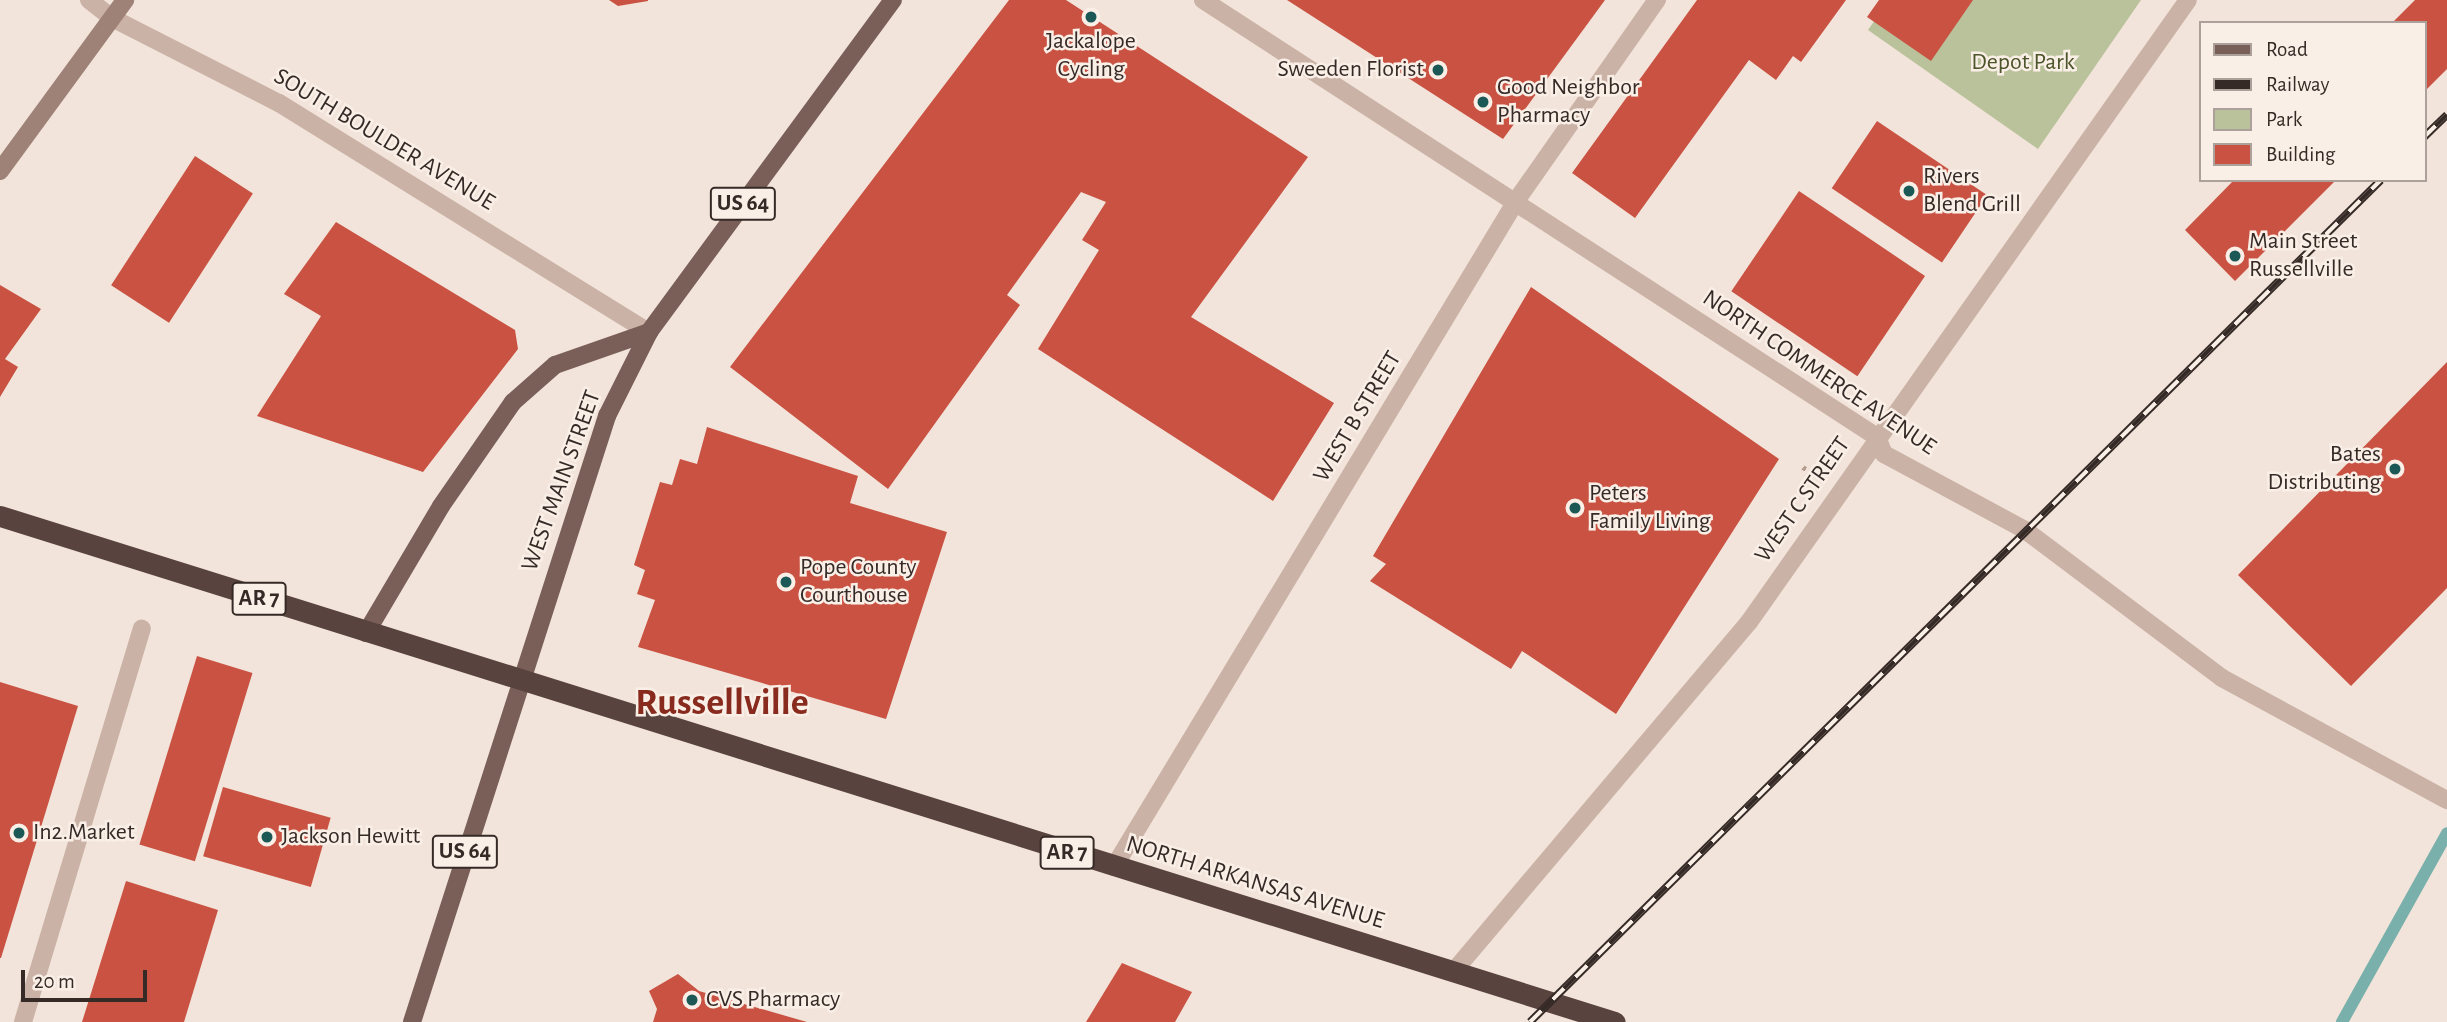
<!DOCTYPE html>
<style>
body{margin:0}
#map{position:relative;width:2447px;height:1022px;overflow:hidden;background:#f2e4da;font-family:"Alegreya Sans",sans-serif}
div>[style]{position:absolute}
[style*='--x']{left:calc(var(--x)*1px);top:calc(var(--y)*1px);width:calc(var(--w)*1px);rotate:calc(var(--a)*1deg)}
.green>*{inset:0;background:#b9c29a}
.stream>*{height:12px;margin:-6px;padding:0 6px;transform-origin:6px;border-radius:6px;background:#79b0ac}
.building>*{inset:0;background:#c95242;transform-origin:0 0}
.path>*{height:4.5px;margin-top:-2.25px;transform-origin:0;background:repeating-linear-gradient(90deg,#b69c90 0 3.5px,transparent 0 7px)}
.lane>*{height:18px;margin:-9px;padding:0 9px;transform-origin:9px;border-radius:9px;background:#cbb2a6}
.street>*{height:18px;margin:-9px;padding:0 9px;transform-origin:9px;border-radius:9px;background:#cbb2a6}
.secondary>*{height:18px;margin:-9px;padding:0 9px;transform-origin:9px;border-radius:9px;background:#9e8177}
.primary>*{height:18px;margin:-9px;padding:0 9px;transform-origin:9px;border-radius:9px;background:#795f58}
.highway>*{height:21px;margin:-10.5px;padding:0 10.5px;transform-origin:10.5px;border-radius:10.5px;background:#58433e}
.rail>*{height:8px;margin-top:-4px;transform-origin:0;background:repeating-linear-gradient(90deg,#faefe7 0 16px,#362a27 0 32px);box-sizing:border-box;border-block:2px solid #362a27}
.dots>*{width:19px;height:19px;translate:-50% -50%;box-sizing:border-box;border:4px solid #faefe7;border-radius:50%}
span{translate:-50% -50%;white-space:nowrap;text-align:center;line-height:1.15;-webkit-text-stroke:5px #faefe7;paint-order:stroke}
.shield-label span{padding:2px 5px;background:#faefe7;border:2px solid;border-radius:5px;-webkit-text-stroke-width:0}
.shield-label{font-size:23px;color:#362a27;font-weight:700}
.poi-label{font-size:24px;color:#362a27}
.right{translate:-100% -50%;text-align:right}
.left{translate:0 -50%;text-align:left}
.park-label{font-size:24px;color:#4b552a}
.street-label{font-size:24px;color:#362a27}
.town-label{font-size:38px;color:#882b1e;font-weight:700}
.legend{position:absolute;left:2199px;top:21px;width:228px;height:161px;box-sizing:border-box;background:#faefe7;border:2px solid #aca09a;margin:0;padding:9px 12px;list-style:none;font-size:21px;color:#362a27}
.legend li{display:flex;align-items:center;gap:14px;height:35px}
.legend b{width:35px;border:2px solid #aca09a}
.scale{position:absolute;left:21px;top:970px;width:126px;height:32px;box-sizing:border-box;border:4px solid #362a27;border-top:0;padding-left:9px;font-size:21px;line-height:24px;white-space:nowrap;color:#362a27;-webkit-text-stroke:5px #faefe7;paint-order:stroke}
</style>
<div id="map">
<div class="green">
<div style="clip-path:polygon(1889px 0,2141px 0,2038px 149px,1868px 30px)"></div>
</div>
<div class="stream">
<div style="--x:2342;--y:1022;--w:216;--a:-60.9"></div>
</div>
<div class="building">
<div style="clip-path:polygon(609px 0,648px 0,648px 1px,618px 6px)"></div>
<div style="clip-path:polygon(1009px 0,1066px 0,1308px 157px,1191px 317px,1334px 403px,1273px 501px,1038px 349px,1099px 250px,1082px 240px,1106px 202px,1081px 192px,1007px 295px,1020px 305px,888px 489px,730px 367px)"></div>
<div style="clip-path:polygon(1287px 0,1605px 0,1503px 139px)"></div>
<div style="clip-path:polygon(1697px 0,1846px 0,1801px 62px,1793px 56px,1776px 80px,1749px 60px,1635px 218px,1572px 173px)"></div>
<div style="clip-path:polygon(1879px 0,1973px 0,1931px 61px,1867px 17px)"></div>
<div style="clip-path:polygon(2415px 0,2447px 0,2447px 69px,2424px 92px,2424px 23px,2392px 23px)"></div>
<div style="left:1877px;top:121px;width:133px;height:81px;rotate:34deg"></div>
<div style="left:195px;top:156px;width:69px;height:154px;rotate:33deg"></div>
<div style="clip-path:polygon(2234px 180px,2336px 180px,2235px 281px,2185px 230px)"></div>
<div style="left:1799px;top:191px;width:152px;height:121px;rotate:34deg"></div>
<div style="clip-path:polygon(336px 222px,515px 330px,518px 349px,423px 472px,257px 416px,321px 316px,284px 294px)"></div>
<div style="clip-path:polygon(0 285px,41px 309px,5px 359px,18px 367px,0 397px)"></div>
<div style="clip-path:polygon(1531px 287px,1779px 459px,1616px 714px,1522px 651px,1511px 669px,1370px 581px,1386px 564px,1373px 556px)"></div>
<div style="clip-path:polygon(2447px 362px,2447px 588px,2351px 686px,2238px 575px)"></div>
<div style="clip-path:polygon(707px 427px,858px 476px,850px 503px,947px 532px,886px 719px,638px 647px,655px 600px,637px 594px,645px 570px,634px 565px,660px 482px,672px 485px,680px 459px,697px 464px)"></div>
<div style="left:197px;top:656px;width:58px;height:197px;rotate:17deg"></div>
<div style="clip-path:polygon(0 682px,78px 706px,1px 958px,0 958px)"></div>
<div style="left:223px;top:787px;width:112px;height:72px;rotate:16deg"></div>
<div style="clip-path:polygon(126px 881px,218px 910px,184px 1022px,82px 1022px)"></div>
<div style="clip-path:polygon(1122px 963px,1192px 992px,1175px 1022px,1086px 1022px)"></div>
<div style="clip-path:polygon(678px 974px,699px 991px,807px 1022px,653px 1022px,657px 1009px,649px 991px)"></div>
</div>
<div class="path">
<div style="--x:1803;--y:467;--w:14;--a:34"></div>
</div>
<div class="lane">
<div style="--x:23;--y:1022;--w:411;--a:-73.2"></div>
</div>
<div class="street">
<div style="--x:89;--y:0;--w:29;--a:38"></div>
<div style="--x:112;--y:18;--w:187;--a:27"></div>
<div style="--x:279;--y:103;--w:435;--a:31.8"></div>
<div style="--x:1203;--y:0;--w:803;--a:32.96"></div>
<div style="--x:1877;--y:437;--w:18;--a:68"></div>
<div style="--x:1884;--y:454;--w:160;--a:28.3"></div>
<div style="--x:2025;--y:530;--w:246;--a:36.9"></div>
<div style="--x:2222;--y:678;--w:256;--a:28.5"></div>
<div style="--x:1114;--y:867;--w:778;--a:-58.88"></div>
<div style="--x:1516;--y:201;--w:246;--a:-55"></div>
<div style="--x:1454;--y:971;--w:457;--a:-49.8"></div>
<div style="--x:1749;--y:622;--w:761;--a:-54.79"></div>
</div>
<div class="secondary">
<div style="--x:0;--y:171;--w:212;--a:-53.8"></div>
</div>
<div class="primary">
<div style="--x:366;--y:633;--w:147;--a:-59.4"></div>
<div style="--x:441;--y:506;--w:126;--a:-55.3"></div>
<div style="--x:513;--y:402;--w:56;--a:-41.4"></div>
<div style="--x:555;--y:365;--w:100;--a:-19.3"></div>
<div style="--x:412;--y:1022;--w:637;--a:-72.16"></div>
<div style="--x:607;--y:416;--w:94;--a:-63.4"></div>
<div style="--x:649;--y:332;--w:412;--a:-53.7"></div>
</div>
<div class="highway">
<div style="--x:0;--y:516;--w:1692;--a:17.4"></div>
</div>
<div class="rail">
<div style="--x:2424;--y:137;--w:32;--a:-44"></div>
<div style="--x:1530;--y:1022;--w:1197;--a:-44.7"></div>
</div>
<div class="dots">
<div style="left:1091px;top:17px;background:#1c5956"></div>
<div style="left:1438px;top:70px;background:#1c5956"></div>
<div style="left:1483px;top:102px;background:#1c5956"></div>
<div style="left:1909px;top:191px;background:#1c5956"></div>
<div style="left:2235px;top:256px;background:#1c5956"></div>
<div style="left:2395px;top:469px;background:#1c5956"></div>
<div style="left:1575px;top:508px;background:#1c5956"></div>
<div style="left:786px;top:582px;background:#1c5956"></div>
<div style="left:19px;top:833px;background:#1c5956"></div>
<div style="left:267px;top:837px;background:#1c5956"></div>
<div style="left:692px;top:1000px;background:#1c5956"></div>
</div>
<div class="shield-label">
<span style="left:743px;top:204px">US 64</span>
<span style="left:259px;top:599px">AR 7</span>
<span style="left:465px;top:852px">US 64</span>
<span style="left:1067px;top:853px">AR 7</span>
</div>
<div class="poi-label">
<span style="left:1091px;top:56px">Jackalope<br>Cycling</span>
<span class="right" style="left:1424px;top:70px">Sweeden Florist</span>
<span class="left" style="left:1497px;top:102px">Good Neighbor<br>Pharmacy</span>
<span class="left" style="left:1923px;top:191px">Rivers<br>Blend Grill</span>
<span class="left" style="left:2249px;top:256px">Main Street<br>Russellville</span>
<span class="right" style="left:2381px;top:469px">Bates<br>Distributing</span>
<span class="left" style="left:1589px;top:508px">Peters<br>Family Living</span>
<span class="left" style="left:800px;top:582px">Pope County<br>Courthouse</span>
<span class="left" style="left:33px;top:833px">In2.Market</span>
<span class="left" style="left:281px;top:837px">Jackson Hewitt</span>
<span class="left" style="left:706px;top:1000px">CVS Pharmacy</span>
</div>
<div class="park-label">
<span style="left:2023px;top:63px">Depot Park</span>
</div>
<div class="street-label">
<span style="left:384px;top:140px;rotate:31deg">SOUTH BOULDER AVENUE</span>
<span style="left:1819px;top:373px;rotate:34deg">NORTH COMMERCE AVENUE</span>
<span style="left:1358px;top:417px;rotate:-59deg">WEST B STREET</span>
<span style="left:562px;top:481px;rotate:-70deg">WEST MAIN STREET</span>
<span style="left:1803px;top:500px;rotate:-55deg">WEST C STREET</span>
<span style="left:1255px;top:883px;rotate:17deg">NORTH ARKANSAS AVENUE</span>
</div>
<div class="town-label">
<span style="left:722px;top:704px">Russellville</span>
</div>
<ul class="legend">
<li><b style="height:9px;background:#795f58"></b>Road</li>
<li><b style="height:9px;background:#362a27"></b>Railway</li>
<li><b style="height:19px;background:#b9c29a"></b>Park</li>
<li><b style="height:19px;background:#c95242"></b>Building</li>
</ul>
<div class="scale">20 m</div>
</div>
